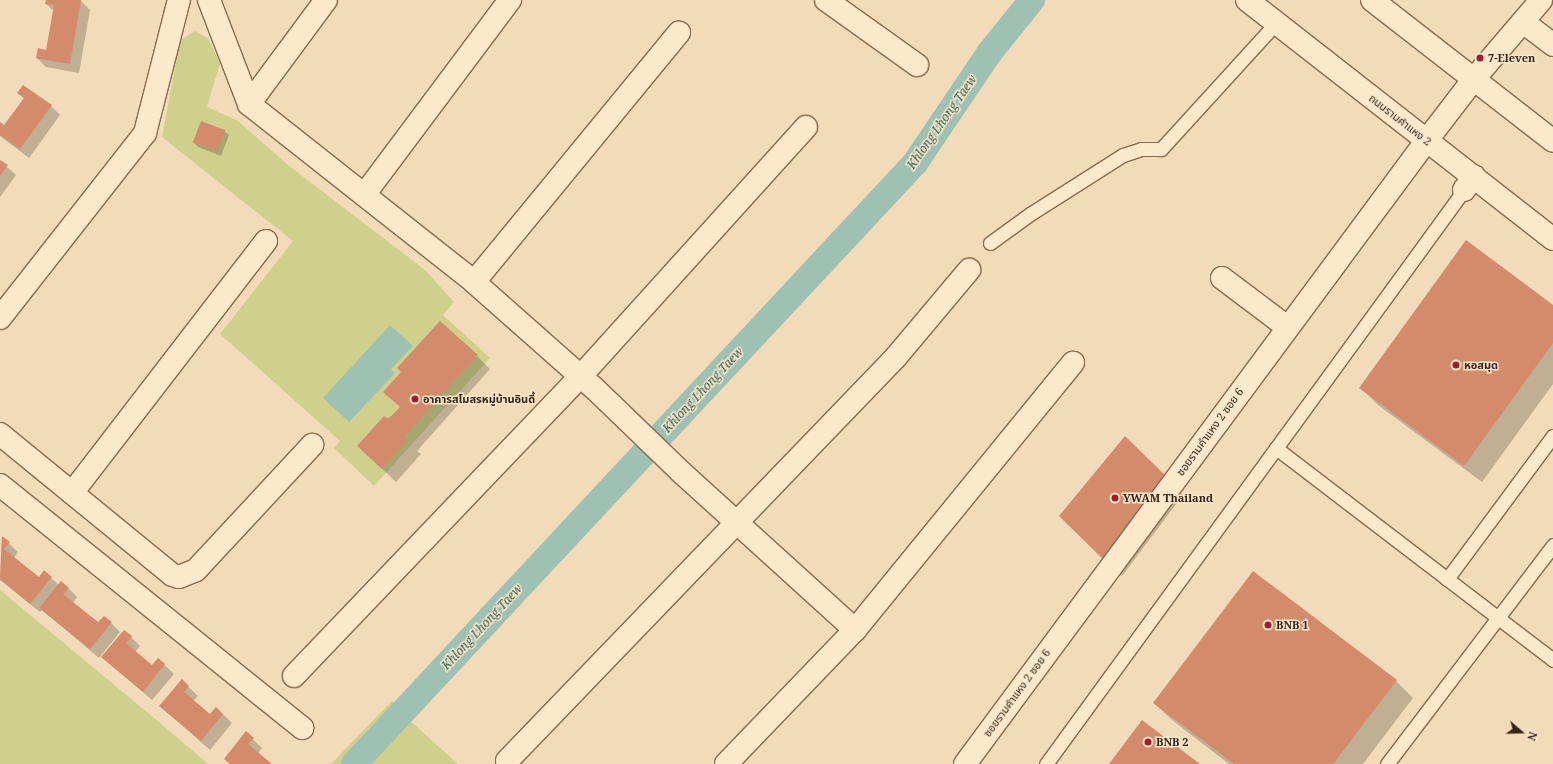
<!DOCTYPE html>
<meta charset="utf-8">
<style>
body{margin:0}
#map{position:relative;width:1553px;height:764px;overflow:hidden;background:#f1dbb8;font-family:"Noto Serif","Noto Sans Thai",serif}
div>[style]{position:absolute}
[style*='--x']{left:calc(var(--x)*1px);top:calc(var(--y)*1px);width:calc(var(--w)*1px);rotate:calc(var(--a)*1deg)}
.green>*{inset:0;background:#cfd08c}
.water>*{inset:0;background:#9ec1b3}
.shadow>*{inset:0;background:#0003}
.canal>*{height:26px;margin:-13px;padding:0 13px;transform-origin:13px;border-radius:13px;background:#9ec1b3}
.building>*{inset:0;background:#d38b6b;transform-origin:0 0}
.roads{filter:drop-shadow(1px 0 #896a52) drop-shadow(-1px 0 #896a52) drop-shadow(0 1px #896a52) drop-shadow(0 -1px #896a52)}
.lane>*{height:13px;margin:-6.5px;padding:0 6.5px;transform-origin:6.5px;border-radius:6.5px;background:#fce9cc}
.street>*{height:22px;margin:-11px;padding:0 11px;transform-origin:11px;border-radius:11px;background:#fce9cc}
.secondary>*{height:22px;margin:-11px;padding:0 11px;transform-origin:11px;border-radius:11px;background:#fce9cc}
.dots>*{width:11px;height:11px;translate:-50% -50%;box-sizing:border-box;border:2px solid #f8e6c9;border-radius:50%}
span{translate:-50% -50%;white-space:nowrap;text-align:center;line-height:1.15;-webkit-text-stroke:3px #f8e6c9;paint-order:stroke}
.poi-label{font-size:11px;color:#362419;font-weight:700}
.left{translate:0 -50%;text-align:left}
.street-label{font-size:11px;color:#362419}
.water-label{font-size:12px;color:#26574f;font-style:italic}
.north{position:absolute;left:1501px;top:712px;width:40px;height:40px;-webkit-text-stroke:3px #f8e6c9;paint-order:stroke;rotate:110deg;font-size:11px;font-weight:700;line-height:16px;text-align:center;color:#362419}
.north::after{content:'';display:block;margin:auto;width:14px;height:18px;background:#362419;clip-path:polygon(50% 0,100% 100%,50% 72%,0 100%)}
</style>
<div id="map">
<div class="green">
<div style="clip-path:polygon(195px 31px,208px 38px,220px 63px,207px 107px,238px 121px,288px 165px,425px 270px,454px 302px,443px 315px,490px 358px,374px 486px,334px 448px,340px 441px,220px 334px,293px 241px,162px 137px,180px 41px)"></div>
<div style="clip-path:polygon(0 590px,160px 723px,208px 764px,0 764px)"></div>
<div style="clip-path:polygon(392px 701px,408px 719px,458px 764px,331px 764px)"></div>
</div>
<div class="water">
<div style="clip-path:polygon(390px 325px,413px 346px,391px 369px,395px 373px,349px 422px,323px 398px)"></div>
</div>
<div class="shadow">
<div style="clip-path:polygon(47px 0,81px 1px,90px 10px,79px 73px,46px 67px,37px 58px,47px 51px,54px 11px,46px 4px)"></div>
<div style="clip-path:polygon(19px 93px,51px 106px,60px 115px,29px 158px,0 136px,0 123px,4px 127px,25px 99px)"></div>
<div style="clip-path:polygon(224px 131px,229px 135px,221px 156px,198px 147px,194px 143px)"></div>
<div style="clip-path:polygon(0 161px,16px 175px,0 197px)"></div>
<div style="clip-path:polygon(1553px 306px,1553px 384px,1482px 482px,1378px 405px,1361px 388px)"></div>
<div style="clip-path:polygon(477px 356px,490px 369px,417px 451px,421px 454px,396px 482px,358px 446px,401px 407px)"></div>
<div style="clip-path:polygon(1170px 481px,1183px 495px,1122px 576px,1060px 516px)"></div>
<div style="clip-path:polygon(2px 537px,18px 552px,14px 558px,39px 578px,44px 572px,59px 585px,68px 588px,77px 597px,73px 603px,98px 624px,111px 623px,120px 632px,99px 658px,42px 610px,40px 612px,0 580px)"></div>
<div style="clip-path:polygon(131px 637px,140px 646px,135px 652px,152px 666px,158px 659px,174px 674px,152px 700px,103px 657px)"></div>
<div style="clip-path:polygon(182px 681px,198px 696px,193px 701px,210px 715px,223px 714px,232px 723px,210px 750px,160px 706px)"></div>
<div style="clip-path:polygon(1396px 681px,1413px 698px,1363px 764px,1229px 764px,1172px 720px,1154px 703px)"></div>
<div style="clip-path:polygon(246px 733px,262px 748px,258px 753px,270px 764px,231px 764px)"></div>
</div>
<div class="canal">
<div style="--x:354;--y:764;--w:822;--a:-46.97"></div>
<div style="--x:915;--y:163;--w:134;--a:-56"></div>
<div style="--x:990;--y:52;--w:67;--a:-51.1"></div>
</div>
<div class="building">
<div style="clip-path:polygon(46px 0,81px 0,70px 64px,36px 58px,38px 48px,46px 50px,54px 5px,45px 4px)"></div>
<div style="clip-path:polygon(23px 85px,52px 105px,20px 149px,0 135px,0 122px,4px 125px,24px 98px,17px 93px)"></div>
<div style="left:201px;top:121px;width:26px;height:23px;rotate:21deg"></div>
<div style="clip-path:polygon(0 160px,8px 165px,0 176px)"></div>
<div style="clip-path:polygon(1466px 240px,1553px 305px,1553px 343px,1464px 466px,1359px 388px)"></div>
<div style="clip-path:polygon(440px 321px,478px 355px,404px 437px,408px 440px,382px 469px,357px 446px,384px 416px,389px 419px,400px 407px,383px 392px,401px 372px,397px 368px)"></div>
<div style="clip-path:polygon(1125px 436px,1170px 480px,1108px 564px,1059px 516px)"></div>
<div style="clip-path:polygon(2px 536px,10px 542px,4px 549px,39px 577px,44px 570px,52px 577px,30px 604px,0 579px)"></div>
<div style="clip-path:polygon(1253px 571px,1397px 680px,1333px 764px,1234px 764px,1153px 703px)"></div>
<div style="clip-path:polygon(61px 581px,69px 588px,63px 594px,98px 622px,104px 616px,112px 622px,90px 649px,39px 608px)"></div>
<div style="clip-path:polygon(124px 630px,132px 636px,126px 643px,152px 665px,158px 658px,165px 664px,143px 692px,101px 657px)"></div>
<div style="clip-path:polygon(182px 679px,189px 686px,184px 692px,210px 714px,216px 707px,223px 714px,201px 741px,159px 706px)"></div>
<div style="clip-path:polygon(1142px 720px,1200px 764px,1109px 764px)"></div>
<div style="clip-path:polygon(246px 731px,254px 738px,248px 744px,272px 764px,230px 764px,224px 759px)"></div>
</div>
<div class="roads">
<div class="lane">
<div style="--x:990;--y:243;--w:49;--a:-35.9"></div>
<div style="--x:1030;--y:214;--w:110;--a:-32.4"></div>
<div style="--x:1123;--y:155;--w:19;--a:-18"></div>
<div style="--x:1141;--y:149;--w:20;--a:0"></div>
<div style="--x:1161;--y:149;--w:171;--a:-47.6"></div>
<div style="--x:1276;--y:448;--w:349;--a:37.4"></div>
<div style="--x:1447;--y:579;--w:178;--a:-53.5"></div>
<div style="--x:1046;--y:764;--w:710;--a:-53.94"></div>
<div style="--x:1387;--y:764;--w:275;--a:-52.8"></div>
</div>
<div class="street">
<div style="--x:209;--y:0;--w:111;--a:69"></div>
<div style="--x:249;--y:104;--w:287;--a:38.3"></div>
<div style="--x:474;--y:282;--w:160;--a:41.5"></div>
<div style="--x:594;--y:388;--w:121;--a:44"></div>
<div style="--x:681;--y:472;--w:235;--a:42.2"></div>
<div style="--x:826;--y:0;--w:112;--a:35.5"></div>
<div style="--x:1372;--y:0;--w:229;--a:37.9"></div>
<div style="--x:1523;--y:22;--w:38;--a:37"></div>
<div style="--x:249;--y:104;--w:129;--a:-53.5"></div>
<div style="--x:1427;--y:140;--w:76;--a:-52.5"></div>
<div style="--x:1473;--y:80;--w:105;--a:-49.6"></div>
<div style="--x:1464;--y:190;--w:17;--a:-54"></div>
<div style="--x:364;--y:195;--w:244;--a:-53.2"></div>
<div style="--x:1222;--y:278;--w:81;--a:37"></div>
<div style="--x:474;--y:282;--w:323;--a:-50.6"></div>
<div style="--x:0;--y:318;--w:235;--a:-51.9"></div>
<div style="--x:145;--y:133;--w:137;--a:-75.7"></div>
<div style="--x:0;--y:434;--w:222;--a:39.3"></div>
<div style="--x:172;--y:575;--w:7;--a:16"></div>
<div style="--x:179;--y:577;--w:18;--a:-22"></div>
<div style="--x:196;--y:570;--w:171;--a:-47.1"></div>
<div style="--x:0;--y:485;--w:388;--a:38.8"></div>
<div style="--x:72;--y:493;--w:318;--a:-52.4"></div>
<div style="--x:294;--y:676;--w:414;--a:-46.3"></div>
<div style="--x:580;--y:377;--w:337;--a:-47.9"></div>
<div style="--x:507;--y:761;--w:561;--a:-46.08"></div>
<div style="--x:896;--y:357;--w:114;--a:-50"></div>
<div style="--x:726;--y:764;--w:186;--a:-46.1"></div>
<div style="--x:855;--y:630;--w:345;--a:-50.8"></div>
</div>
<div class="secondary">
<div style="--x:1247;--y:0;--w:388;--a:38"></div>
<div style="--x:965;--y:764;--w:776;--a:-53.48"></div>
</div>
</div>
<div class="dots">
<div style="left:1480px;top:58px;background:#9d1d2b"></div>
<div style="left:1456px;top:365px;background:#9d1d2b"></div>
<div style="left:415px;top:399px;background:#9d1d2b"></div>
<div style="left:1115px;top:498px;background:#9d1d2b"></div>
<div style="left:1268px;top:625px;background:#9d1d2b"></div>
<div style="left:1148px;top:742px;background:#9d1d2b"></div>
</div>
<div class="poi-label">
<span class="left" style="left:1488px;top:58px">7-Eleven</span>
<span class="left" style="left:1464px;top:365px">หอสมุด</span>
<span class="left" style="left:423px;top:399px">อาคารสโมสรหมู่บ้านอินดี้</span>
<span class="left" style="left:1123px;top:498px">YWAM Thailand</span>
<span class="left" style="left:1276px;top:625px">BNB 1</span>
<span class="left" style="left:1156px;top:742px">BNB 2</span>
</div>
<div class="street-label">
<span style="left:1400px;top:120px;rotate:38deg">ถนนรามคำแหง 2</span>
<span style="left:1210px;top:432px;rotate:-54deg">ซอยรามคำแหง 2 ซอย 6</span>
<span style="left:1017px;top:693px;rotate:-54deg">ซอยรามคำแหง 2 ซอย 6</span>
</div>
<div class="water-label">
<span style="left:942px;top:122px;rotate:-55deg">Khlong Lhong Taew</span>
<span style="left:703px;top:390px;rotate:-47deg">Khlong Lhong Taew</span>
<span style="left:482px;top:627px;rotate:-47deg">Khlong Lhong Taew</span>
</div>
<div class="north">N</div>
</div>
